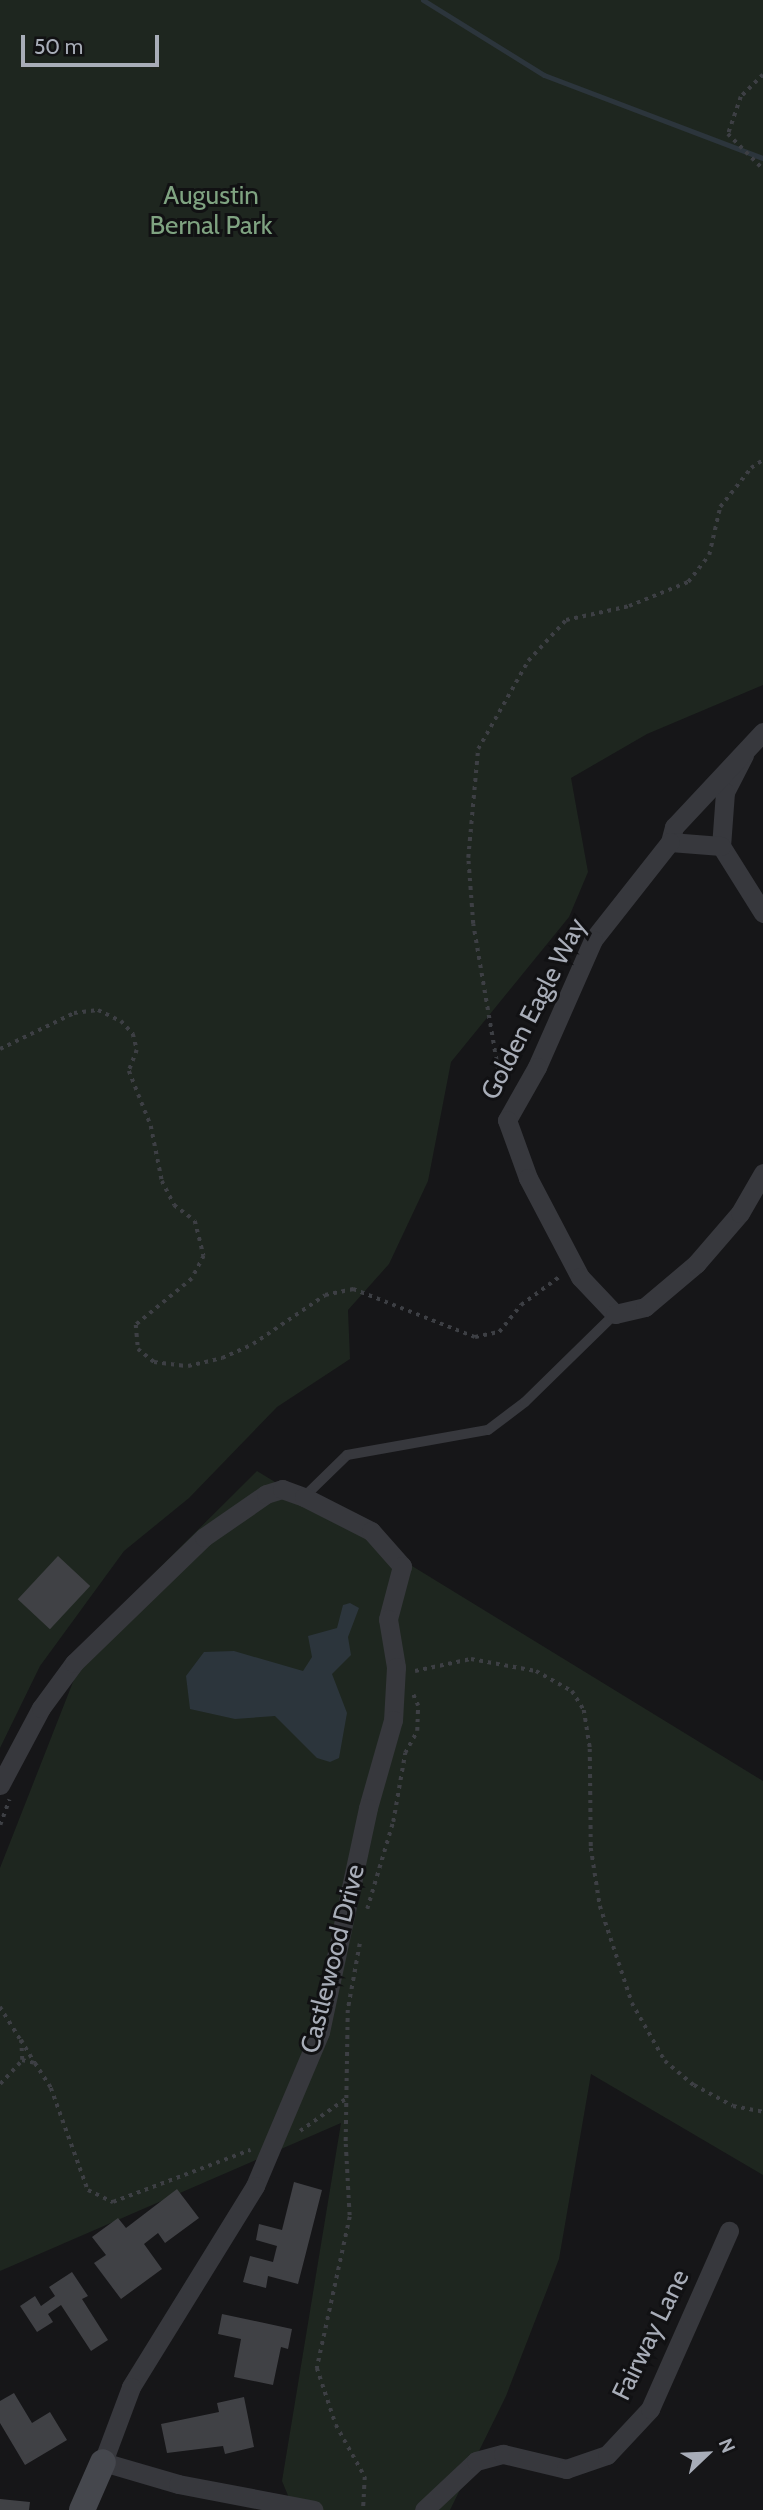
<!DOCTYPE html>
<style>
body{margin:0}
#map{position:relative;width:763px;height:2510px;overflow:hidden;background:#161618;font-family:Cabin,sans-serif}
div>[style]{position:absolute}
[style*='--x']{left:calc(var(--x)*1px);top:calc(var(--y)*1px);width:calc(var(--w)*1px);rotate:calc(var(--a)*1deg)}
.green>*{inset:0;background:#1e261f}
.water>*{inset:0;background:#2c353c}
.stream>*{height:5px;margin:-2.5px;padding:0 2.5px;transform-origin:2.5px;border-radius:2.5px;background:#2c353c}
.building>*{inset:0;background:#404145;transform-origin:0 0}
.path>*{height:3.5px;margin-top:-1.75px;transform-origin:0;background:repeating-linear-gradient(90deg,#3d3f44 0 3.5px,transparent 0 8.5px)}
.lane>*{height:10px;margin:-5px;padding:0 5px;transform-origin:5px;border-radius:5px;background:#37383d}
.street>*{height:19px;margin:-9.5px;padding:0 9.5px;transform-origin:9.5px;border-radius:9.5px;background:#37383d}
.secondary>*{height:26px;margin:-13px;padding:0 13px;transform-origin:13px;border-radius:13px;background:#45474d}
span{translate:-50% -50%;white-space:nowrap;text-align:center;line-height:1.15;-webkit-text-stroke:6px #111113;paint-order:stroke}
.park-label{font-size:26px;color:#7fa381}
.street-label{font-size:26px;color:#a8adb8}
.north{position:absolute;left:672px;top:2419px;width:70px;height:70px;-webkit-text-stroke:5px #111113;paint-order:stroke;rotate:67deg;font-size:19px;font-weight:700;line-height:28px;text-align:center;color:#a8adb8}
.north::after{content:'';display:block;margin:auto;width:24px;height:32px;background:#a8adb8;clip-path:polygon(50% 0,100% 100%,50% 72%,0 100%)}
.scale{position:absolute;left:21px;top:35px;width:138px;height:32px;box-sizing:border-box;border:4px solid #a8adb8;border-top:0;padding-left:9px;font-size:21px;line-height:24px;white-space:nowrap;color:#a8adb8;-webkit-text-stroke:5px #111113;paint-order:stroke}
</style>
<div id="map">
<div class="green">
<div style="clip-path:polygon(0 0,763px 0,763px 685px,647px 734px,571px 778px,588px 872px,569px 917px,451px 1062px,428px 1181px,389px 1264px,348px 1310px,350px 1359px,277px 1407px,189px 1498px,124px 1551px,40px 1666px,0 1748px)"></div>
<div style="clip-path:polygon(257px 1471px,763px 1781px,763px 2175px,591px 2074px,559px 2259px,506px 2396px,450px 2510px,294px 2510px,282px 2481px,341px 2123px,0 2271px,0 1868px,91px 1636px)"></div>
</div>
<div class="water">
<div style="clip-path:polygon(350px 1603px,359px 1608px,348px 1637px,351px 1655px,332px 1674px,347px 1713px,339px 1758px,330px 1762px,317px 1758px,275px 1716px,235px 1719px,190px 1709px,186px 1676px,204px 1652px,234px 1651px,303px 1671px,312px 1657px,308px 1636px,337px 1628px,343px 1605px)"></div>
</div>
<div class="stream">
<div style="--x:423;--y:0;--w:142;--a:31.8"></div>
<div style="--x:544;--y:75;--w:234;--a:20.8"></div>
</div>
<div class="building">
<div style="left:58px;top:1556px;width:44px;height:59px;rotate:43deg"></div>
<div style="clip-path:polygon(294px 2182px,322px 2190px,298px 2284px,268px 2276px,266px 2288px,243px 2282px,250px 2256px,273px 2262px,277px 2246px,256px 2240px,259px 2224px,282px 2230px)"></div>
<div style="clip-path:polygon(177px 2189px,199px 2218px,165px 2243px,158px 2233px,144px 2244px,162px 2269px,121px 2299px,94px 2263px,106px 2255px,92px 2237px,118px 2218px,126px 2228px)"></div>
<div style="clip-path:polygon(72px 2272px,88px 2296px,82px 2299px,108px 2340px,91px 2351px,61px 2305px,48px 2314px,53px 2322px,37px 2332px,20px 2306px,35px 2296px,41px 2306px,55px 2296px,49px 2287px)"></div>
<div style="clip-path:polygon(222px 2314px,292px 2329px,288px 2349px,281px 2347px,273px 2385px,234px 2377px,241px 2339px,218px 2334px)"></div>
<div style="clip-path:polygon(14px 2393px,32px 2423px,50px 2412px,67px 2440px,25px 2465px,0 2423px,0 2401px)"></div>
<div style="clip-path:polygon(244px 2397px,254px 2447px,225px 2454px,223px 2446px,167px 2453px,161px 2424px,219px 2412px,217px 2403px)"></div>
<div style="clip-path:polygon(0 2499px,30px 2502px,29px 2510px,0 2510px)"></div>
</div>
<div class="path">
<div style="--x:763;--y:75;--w:31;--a:135"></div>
<div style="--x:741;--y:97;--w:39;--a:109"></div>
<div style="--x:728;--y:134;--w:49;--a:45"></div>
<div style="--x:0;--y:1049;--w:82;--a:-25.9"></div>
<div style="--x:74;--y:1013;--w:24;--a:-7"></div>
<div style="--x:98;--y:1010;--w:25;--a:26"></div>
<div style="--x:121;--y:1021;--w:18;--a:47"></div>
<div style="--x:133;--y:1034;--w:16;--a:76"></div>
<div style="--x:137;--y:1050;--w:22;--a:111"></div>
<div style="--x:129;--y:1071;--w:59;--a:68.2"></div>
<div style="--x:151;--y:1126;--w:56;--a:78.7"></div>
<div style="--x:162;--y:1181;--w:27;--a:63"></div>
<div style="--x:174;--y:1205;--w:26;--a:37"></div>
<div style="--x:195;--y:1221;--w:36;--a:76"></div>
<div style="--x:204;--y:1256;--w:26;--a:118"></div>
<div style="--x:192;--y:1279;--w:72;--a:140.6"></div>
<div style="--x:136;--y:1325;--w:24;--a:85"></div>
<div style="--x:138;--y:1349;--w:21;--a:39"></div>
<div style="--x:154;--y:1362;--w:34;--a:7"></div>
<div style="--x:188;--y:1366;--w:35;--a:-13"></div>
<div style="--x:222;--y:1358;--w:34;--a:-24"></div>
<div style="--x:253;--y:1344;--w:87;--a:-34.2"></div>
<div style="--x:325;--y:1295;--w:29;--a:-12"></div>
<div style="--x:353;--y:1289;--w:131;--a:21.5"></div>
<div style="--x:475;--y:1337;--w:25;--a:-12"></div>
<div style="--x:499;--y:1332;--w:35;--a:-51"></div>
<div style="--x:521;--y:1305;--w:47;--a:-36.4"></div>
<div style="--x:502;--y:1094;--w:172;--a:-99.7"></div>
<div style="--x:473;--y:924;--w:66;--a:-94.3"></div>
<div style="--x:468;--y:858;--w:109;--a:-84.8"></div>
<div style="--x:478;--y:749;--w:101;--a:-60.4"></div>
<div style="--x:528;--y:661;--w:56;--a:-47.2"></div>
<div style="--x:566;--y:620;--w:65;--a:-12.5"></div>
<div style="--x:629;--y:606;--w:64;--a:-22.1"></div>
<div style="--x:688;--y:582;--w:34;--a:-52"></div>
<div style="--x:709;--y:555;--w:49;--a:-77.1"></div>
<div style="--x:720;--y:507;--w:50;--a:-51.5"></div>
<div style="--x:751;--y:468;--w:14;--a:-34"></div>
<div style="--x:415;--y:1671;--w:57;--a:-12.1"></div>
<div style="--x:471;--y:1659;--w:66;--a:10.5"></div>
<div style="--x:536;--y:1671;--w:41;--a:29.1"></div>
<div style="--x:572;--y:1691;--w:22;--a:58"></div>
<div style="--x:584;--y:1710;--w:39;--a:81"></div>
<div style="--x:590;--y:1749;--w:99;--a:89.4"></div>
<div style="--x:591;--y:1848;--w:59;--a:81.2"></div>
<div style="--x:600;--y:1906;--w:102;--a:71.7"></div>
<div style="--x:632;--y:2003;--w:67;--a:60.4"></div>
<div style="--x:665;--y:2061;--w:38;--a:40"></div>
<div style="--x:694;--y:2085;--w:44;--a:28.3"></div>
<div style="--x:733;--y:2106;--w:31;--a:11"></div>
<div style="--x:0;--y:1825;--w:27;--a:-70"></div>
<div style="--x:367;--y:1909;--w:91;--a:-73.4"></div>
<div style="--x:393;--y:1822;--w:70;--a:-80.1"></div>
<div style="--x:405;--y:1753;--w:25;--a:-61"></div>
<div style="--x:417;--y:1731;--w:25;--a:-88"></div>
<div style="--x:418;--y:1706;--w:12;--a:-114"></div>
<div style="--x:360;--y:1944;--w:67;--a:100.3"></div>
<div style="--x:348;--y:2010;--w:134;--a:90.9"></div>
<div style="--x:346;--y:2144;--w:73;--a:86.9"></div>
<div style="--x:350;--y:2217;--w:155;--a:102.3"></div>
<div style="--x:317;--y:2368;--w:60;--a:71.6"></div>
<div style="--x:336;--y:2425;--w:60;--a:60.9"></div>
<div style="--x:365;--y:2477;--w:33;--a:93"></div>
<div style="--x:0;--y:2007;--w:39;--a:58"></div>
<div style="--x:22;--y:2060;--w:20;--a:-93"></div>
<div style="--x:21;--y:2040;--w:27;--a:59"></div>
<div style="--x:0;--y:2084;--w:33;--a:-47"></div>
<div style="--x:22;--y:2060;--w:13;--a:13"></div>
<div style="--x:35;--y:2063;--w:30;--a:57"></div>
<div style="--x:51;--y:2088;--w:109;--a:70.1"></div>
<div style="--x:88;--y:2190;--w:28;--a:26"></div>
<div style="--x:113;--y:2202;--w:147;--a:-20.8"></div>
<div style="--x:300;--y:2131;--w:57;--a:-35.1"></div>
</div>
<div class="lane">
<div style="--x:304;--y:1497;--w:60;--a:-44.3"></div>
<div style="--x:347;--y:1455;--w:143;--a:-10.1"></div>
<div style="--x:488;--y:1430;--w:46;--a:-37.1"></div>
<div style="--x:525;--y:1402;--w:126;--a:-44.4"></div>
</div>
<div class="street">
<div style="--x:744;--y:755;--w:42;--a:117.2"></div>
<div style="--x:725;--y:792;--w:54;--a:94.2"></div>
<div style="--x:721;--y:846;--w:79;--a:57.9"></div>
<div style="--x:670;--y:842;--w:16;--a:-75"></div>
<div style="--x:674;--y:827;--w:130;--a:-46.9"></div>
<div style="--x:721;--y:846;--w:51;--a:-175.5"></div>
<div style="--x:670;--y:842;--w:125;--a:128.2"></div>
<div style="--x:593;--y:940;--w:139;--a:113.8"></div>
<div style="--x:537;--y:1067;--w:61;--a:119.5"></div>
<div style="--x:507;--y:1120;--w:62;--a:70.1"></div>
<div style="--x:528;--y:1178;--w:112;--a:62.3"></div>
<div style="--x:580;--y:1277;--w:51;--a:46.6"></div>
<div style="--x:615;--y:1314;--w:31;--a:-13"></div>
<div style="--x:645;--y:1307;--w:67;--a:-40.1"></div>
<div style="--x:696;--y:1264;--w:67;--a:-49.2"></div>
<div style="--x:740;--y:1213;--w:46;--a:-60.1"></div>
<div style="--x:0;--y:1785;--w:87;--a:-62"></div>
<div style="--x:41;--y:1708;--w:56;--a:-53.7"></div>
<div style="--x:74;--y:1663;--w:181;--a:-44.1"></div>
<div style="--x:204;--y:1537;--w:75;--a:-34.7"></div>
<div style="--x:266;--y:1494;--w:17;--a:-17"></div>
<div style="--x:282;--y:1489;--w:23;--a:20"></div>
<div style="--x:304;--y:1497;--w:75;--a:26.9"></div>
<div style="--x:371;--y:1531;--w:47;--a:48.5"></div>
<div style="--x:402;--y:1566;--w:55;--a:104.8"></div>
<div style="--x:388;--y:1619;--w:49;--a:80.5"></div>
<div style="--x:396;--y:1667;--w:53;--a:93.2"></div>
<div style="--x:393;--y:1720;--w:91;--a:105.9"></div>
<div style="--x:368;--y:1808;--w:229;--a:102.1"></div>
<div style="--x:320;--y:2032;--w:167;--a:112.9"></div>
<div style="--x:255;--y:2186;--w:236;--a:121.7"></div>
<div style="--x:131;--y:2387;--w:80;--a:110.5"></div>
<div style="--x:103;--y:2462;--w:78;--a:16.3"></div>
<div style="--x:178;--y:2484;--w:138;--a:10.8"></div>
<div style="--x:424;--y:2510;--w:71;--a:-43.3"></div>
<div style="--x:476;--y:2461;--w:28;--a:-15"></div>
<div style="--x:503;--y:2454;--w:65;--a:13.4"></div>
<div style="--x:566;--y:2469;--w:43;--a:-18.9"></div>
<div style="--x:607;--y:2455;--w:63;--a:-46.9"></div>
<div style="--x:650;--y:2409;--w:195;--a:-66.1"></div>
</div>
<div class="secondary">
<div style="--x:82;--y:2510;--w:52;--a:-66.4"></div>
</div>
<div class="park-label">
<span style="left:211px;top:211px">Augustin<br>Bernal Park</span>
</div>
<div class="street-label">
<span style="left:534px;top:1009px;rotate:-63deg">Golden Eagle Way</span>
<span style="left:333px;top:1959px;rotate:-76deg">Castlewood Drive</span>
<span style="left:651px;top:2335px;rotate:-64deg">Fairway Lane</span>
</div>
<div class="north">N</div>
<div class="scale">50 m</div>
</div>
